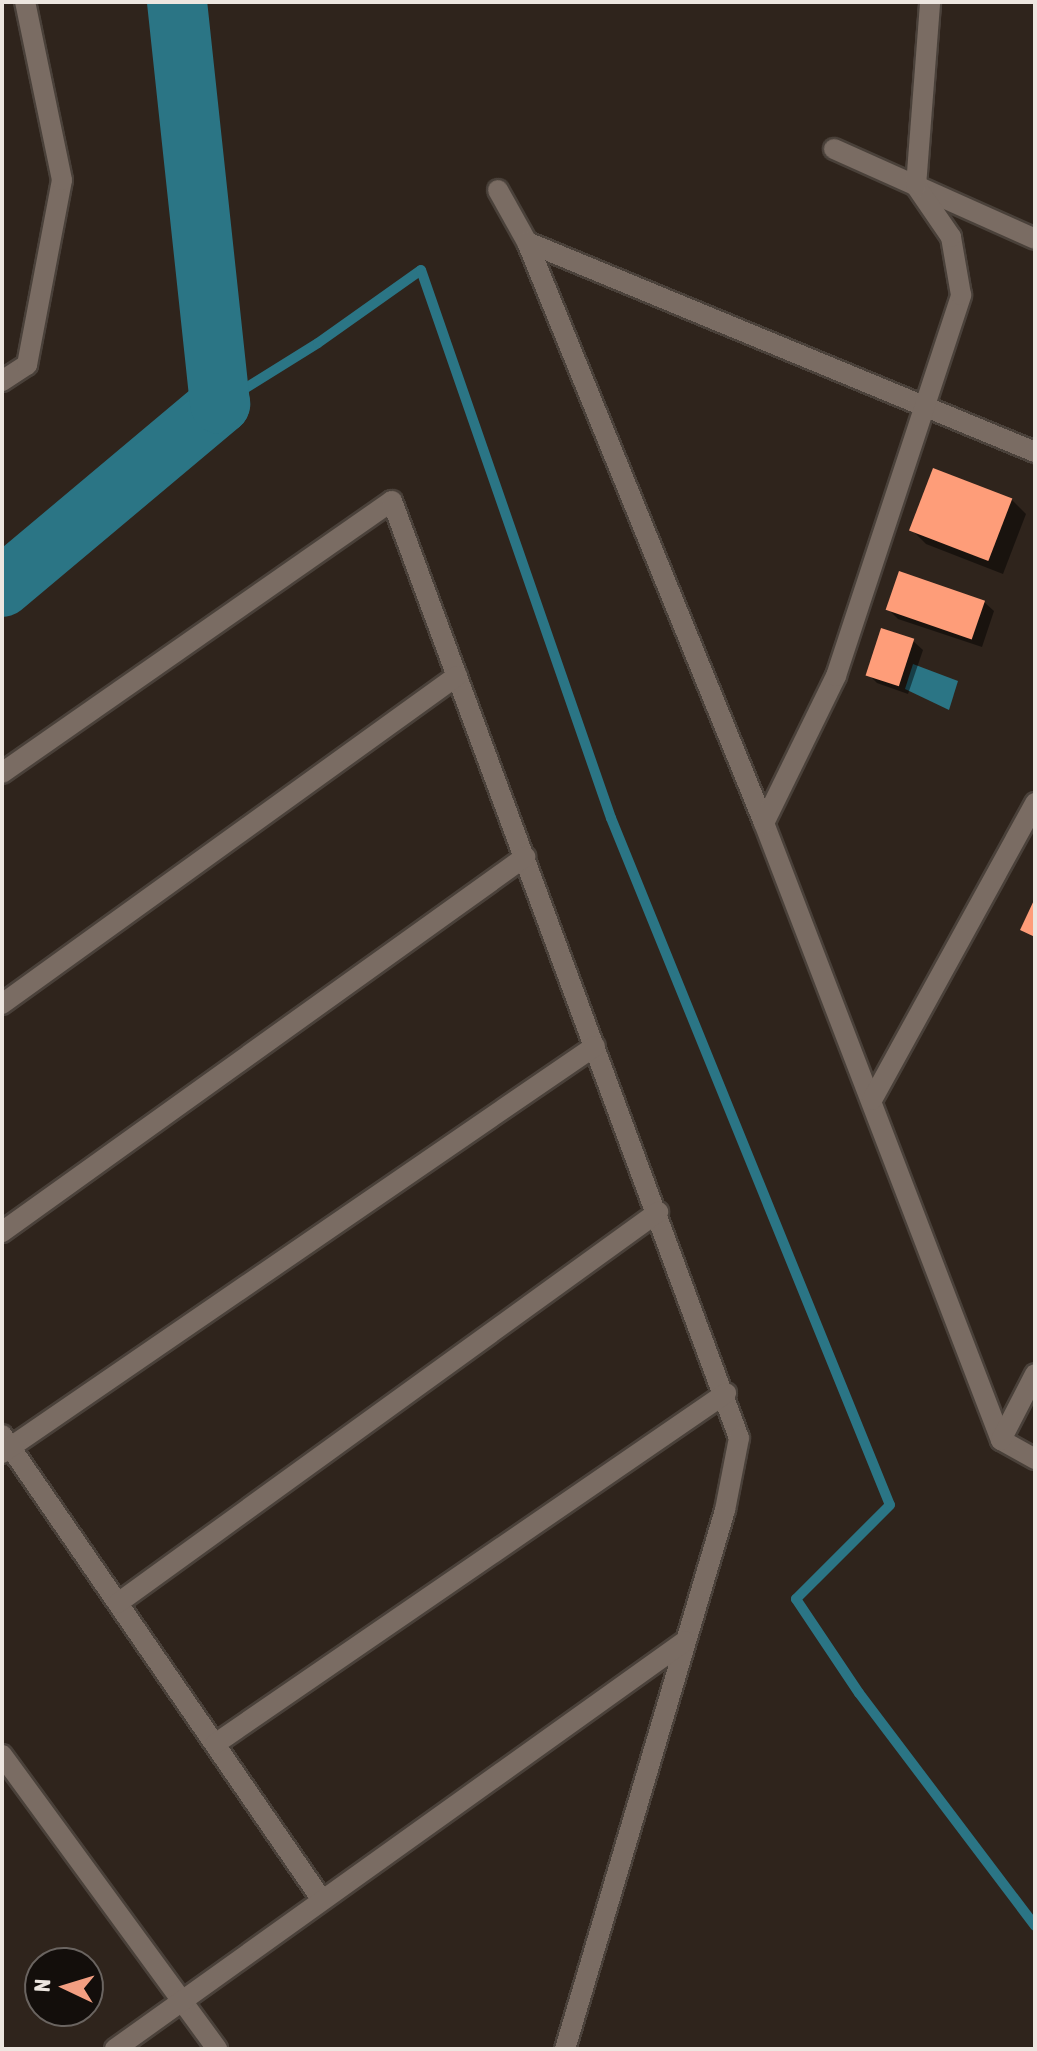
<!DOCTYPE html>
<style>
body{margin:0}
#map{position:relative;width:1037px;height:2051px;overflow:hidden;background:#2f241c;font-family:"Asap Condensed",sans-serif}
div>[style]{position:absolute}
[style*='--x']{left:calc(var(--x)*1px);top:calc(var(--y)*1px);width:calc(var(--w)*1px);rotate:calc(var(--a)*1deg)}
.water>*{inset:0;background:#2b7585}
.shadow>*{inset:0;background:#0007}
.stream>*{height:10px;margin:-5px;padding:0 5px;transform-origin:5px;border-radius:5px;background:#2b7585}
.river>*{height:60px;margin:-30px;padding:0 30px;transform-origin:30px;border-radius:30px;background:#2b7585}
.building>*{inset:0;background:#fe9d79;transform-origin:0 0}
.roads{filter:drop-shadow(2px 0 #4a413a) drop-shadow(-2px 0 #4a413a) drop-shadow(0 2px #4a413a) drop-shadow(0 -2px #4a413a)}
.minor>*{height:20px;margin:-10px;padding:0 10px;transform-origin:10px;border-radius:10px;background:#7a6c63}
span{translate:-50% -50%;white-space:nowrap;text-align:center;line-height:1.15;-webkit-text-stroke:8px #130e0b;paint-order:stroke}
.frame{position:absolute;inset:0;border:4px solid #ede6e0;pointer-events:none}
.north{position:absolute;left:24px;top:1947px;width:80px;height:80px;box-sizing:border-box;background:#130e0b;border:2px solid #6a6460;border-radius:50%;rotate:274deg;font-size:22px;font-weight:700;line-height:32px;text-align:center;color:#ede6e0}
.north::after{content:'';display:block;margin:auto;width:28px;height:36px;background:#f39f82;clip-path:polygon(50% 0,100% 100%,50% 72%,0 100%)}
</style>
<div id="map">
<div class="water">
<div style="clip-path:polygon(913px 664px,958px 681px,949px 710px,905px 689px)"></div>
</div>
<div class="shadow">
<div style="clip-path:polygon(1012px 500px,1026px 514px,1003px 574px,926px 544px,912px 530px)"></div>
<div style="clip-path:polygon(984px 602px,994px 611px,982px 647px,898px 619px,889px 610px)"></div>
<div style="clip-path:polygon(913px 641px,923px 650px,908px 694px,877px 683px,868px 674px)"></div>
</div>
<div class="stream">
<div style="--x:220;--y:404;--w:115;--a:-31.9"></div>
<div style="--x:318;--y:343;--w:126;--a:-35.3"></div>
<div style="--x:421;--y:270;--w:580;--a:70.88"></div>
<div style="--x:611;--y:818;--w:741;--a:67.9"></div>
<div style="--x:890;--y:1505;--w:133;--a:135"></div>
<div style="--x:796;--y:1599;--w:113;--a:56.2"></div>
<div style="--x:859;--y:1693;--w:292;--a:52.9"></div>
</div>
<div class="river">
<div style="--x:2;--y:587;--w:285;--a:-40"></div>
<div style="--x:220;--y:404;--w:404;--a:-96.1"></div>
</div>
<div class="building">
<div style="left:933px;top:468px;width:85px;height:67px;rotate:21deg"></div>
<div style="left:899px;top:571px;width:91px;height:41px;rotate:19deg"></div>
<div style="left:881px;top:628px;width:35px;height:50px;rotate:18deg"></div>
<div style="clip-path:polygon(1035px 898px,1035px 937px,1020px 930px)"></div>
</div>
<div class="roads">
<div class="minor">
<div style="--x:834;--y:149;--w:220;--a:24.1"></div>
<div style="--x:498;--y:190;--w:60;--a:60.9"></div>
<div style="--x:527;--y:242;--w:627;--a:67.81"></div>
<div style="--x:764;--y:823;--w:661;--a:68.99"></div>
<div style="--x:1001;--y:1440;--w:39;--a:29"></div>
<div style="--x:527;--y:242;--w:550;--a:22.46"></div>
<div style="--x:2;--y:381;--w:30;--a:-33"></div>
<div style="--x:27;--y:365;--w:188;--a:-79.3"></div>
<div style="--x:62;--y:180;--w:182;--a:-101.7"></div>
<div style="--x:2;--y:773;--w:475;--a:-34.9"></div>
<div style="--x:392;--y:501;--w:999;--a:69.68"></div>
<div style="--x:739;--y:1438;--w:73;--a:101"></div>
<div style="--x:725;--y:1510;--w:562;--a:106.53"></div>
<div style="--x:764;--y:823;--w:164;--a:-63.9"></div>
<div style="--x:836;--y:676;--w:401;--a:-71.8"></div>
<div style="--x:961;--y:295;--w:59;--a:-99.8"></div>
<div style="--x:951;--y:237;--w:62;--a:-124.5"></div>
<div style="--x:916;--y:186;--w:185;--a:-85.6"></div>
<div style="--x:2;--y:1004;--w:561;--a:-35.79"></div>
<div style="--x:872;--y:1100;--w:339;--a:-61.2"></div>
<div style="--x:2;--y:1232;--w:644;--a:-35.64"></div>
<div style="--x:2;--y:1435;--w:564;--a:55.47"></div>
<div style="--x:1001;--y:1440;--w:74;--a:-62.7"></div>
<div style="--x:2;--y:1453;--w:719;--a:-34.46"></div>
<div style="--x:118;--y:1603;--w:667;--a:-35.91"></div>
<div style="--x:215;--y:1744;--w:620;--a:-34.48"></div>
<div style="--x:2;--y:1755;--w:364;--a:53.8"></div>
<div style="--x:115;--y:2049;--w:701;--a:-35.59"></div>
</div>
</div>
<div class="frame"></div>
<div class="north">N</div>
</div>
